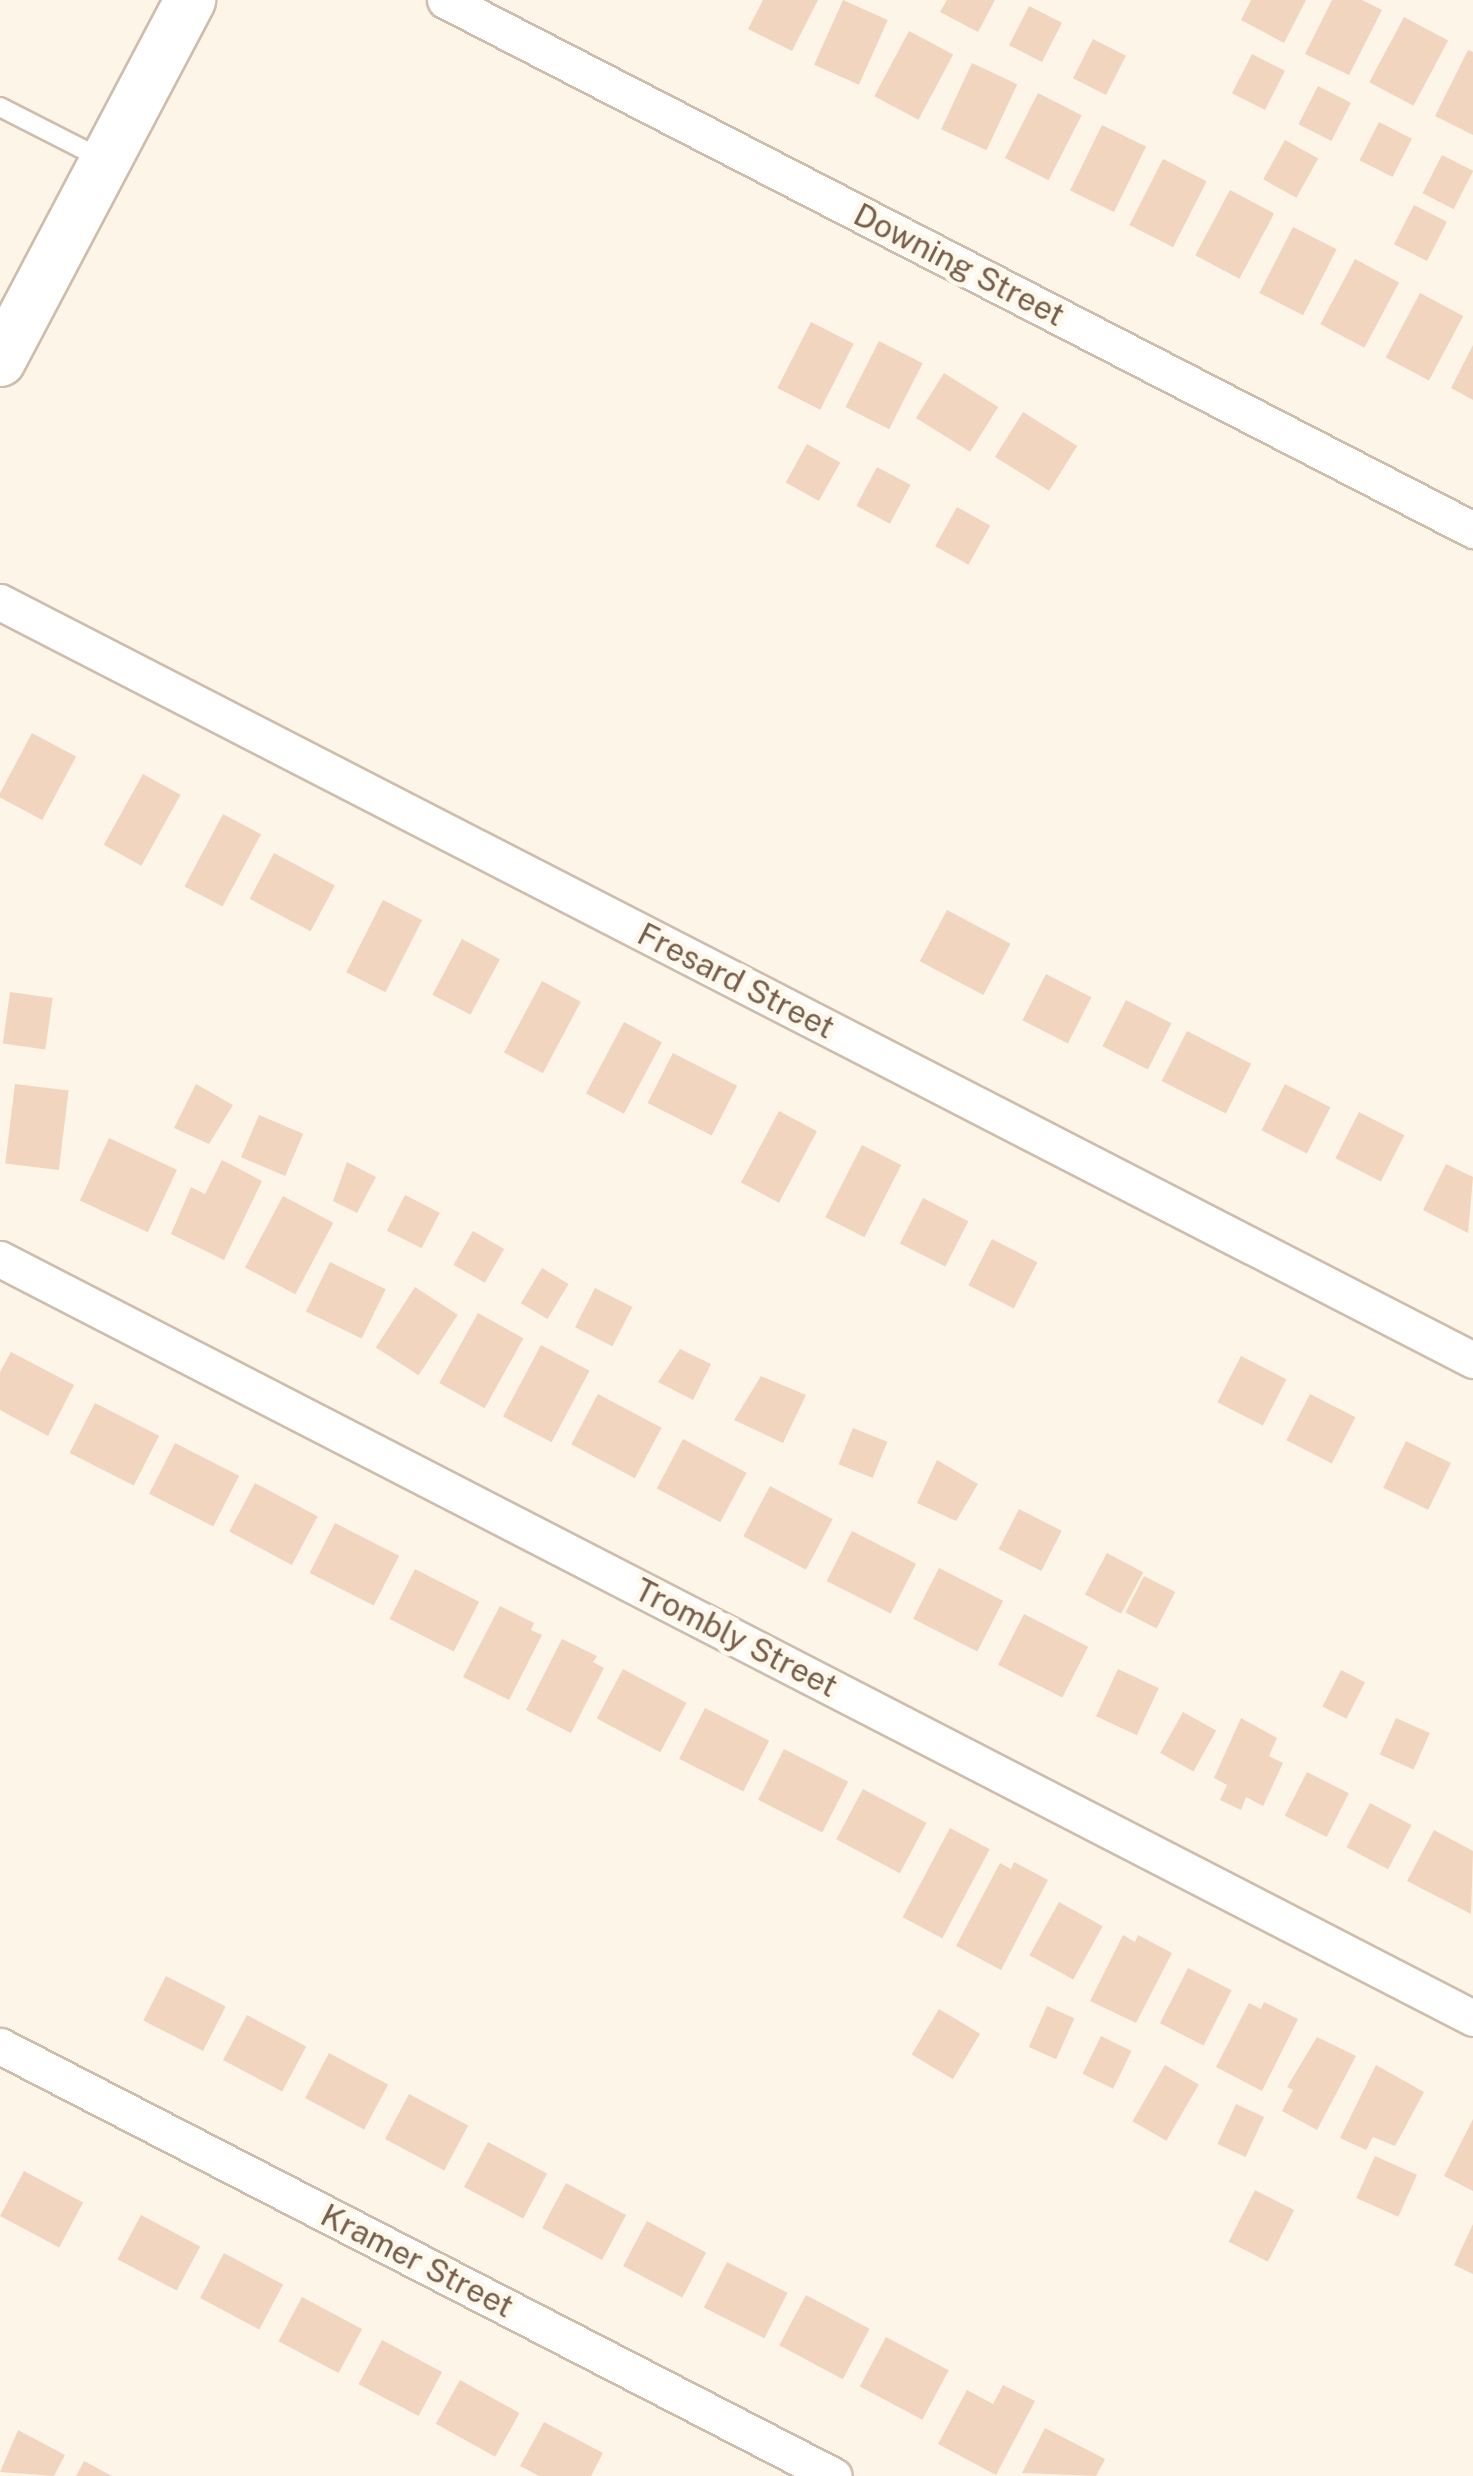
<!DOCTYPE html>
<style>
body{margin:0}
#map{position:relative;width:1473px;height:2476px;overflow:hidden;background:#fdf5e7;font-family:"Public Sans",sans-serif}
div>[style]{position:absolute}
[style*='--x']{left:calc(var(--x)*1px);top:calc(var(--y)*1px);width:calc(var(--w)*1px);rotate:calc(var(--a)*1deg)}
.building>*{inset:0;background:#f2d5be;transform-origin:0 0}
.roads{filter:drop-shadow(2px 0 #cfbdac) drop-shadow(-2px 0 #cfbdac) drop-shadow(0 2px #cfbdac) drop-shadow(0 -2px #cfbdac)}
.lane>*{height:18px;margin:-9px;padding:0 9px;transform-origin:9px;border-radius:9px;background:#fff}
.street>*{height:35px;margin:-17.5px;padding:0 17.5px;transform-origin:17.5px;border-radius:17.5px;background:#fff}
.secondary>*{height:50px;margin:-25px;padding:0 25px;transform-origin:25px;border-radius:25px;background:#fff}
span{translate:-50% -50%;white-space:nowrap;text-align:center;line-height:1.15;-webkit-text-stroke:10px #fff9ed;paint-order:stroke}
.street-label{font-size:32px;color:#775d4a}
</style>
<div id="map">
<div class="building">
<div style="clip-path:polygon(763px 0,818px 0,792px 51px,748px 29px)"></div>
<div style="left:843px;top:0;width:49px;height:71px;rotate:24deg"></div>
<div style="clip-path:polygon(947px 0,995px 0,978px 32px,940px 12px)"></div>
<div style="clip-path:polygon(1251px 0,1306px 0,1284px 43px,1241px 20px)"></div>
<div style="clip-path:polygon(1332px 0,1362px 0,1382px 10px,1349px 75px,1305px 54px)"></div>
<div style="left:1029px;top:6px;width:37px;height:44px;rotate:27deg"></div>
<div style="left:1404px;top:17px;width:50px;height:74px;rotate:28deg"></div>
<div style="left:909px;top:31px;width:50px;height:74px;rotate:28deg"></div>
<div style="left:1093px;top:39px;width:37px;height:44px;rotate:27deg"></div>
<div style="clip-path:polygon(1468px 50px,1473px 52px,1473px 135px,1435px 116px)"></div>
<div style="left:1252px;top:54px;width:37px;height:44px;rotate:27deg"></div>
<div style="left:972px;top:63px;width:50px;height:73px;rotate:25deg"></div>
<div style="left:1318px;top:86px;width:37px;height:43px;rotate:27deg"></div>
<div style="left:1038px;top:93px;width:49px;height:73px;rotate:27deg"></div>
<div style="left:1379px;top:122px;width:37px;height:43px;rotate:27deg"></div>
<div style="left:1102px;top:125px;width:49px;height:73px;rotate:26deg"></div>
<div style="left:1285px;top:140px;width:38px;height:45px;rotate:29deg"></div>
<div style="left:1442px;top:155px;width:35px;height:43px;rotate:27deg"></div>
<div style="left:1163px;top:159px;width:49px;height:74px;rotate:27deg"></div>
<div style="left:1230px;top:190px;width:50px;height:74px;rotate:28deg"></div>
<div style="left:1414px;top:205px;width:37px;height:44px;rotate:27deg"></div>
<div style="left:1293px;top:227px;width:49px;height:74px;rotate:27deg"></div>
<div style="left:1355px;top:259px;width:50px;height:74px;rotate:28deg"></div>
<div style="left:1420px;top:293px;width:49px;height:73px;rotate:28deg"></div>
<div style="left:811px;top:322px;width:48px;height:74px;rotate:27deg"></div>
<div style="left:879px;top:341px;width:49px;height:74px;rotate:27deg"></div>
<div style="clip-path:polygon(1473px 345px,1473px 400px,1451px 388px)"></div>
<div style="left:944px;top:373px;width:64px;height:53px;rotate:32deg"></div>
<div style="left:1023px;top:412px;width:64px;height:53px;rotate:32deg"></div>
<div style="left:807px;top:444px;width:38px;height:44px;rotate:29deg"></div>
<div style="left:877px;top:467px;width:38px;height:44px;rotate:28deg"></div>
<div style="left:957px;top:507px;width:38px;height:45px;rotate:29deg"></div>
<div style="left:32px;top:733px;width:50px;height:72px;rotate:28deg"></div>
<div style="left:143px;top:774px;width:43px;height:81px;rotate:29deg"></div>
<div style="left:223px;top:814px;width:43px;height:82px;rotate:28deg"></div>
<div style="left:274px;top:853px;width:69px;height:52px;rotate:28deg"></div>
<div style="left:383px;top:900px;width:44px;height:81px;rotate:27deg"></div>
<div style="left:947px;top:910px;width:72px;height:58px;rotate:28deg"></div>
<div style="left:462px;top:939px;width:43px;height:63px;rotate:28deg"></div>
<div style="left:1046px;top:974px;width:51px;height:52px;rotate:27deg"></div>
<div style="left:542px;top:981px;width:44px;height:81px;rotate:28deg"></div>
<div style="left:10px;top:992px;width:43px;height:52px;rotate:8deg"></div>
<div style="left:1126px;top:1000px;width:51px;height:52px;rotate:27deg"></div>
<div style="left:624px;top:1022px;width:43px;height:81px;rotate:28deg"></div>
<div style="left:1187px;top:1031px;width:72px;height:56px;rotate:27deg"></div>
<div style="left:673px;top:1053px;width:72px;height:56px;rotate:27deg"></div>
<div style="left:15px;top:1084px;width:54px;height:80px;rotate:7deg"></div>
<div style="clip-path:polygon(196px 1084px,233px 1105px,209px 1144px,174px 1128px)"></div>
<div style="left:1285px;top:1084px;width:51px;height:52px;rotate:27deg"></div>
<div style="left:779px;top:1111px;width:43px;height:81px;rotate:28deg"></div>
<div style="left:1359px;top:1112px;width:51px;height:52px;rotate:27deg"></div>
<div style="left:259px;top:1115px;width:48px;height:46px;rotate:23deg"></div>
<div style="left:109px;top:1138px;width:75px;height:69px;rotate:25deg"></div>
<div style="left:862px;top:1145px;width:44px;height:81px;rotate:27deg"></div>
<div style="clip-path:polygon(222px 1160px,262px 1181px,224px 1260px,171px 1234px,191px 1187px,205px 1194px)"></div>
<div style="clip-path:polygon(347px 1162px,376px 1177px,357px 1213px,333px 1201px)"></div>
<div style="clip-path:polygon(1446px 1164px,1473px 1177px,1468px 1233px,1423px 1210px)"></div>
<div style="left:405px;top:1195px;width:39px;height:40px;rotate:27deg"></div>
<div style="left:283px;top:1196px;width:57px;height:81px;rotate:28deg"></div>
<div style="left:923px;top:1198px;width:51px;height:51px;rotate:27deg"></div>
<div style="left:473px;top:1231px;width:36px;height:39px;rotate:30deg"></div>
<div style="left:992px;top:1239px;width:51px;height:52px;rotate:27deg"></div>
<div style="left:330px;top:1262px;width:62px;height:55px;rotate:26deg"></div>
<div style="left:542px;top:1268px;width:31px;height:41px;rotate:31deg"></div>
<div style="left:415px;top:1287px;width:51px;height:72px;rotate:33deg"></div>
<div style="left:595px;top:1288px;width:42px;height:44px;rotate:27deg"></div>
<div style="left:478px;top:1313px;width:52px;height:80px;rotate:29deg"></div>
<div style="left:541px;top:1345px;width:55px;height:81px;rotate:28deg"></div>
<div style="clip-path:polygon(680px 1349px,711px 1364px,693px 1400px,658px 1382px)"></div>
<div style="clip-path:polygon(11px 1352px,74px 1385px,48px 1436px,0 1410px,0 1372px)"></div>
<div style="left:1241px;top:1356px;width:51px;height:52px;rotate:27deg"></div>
<div style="clip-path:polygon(761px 1376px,806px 1395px,783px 1443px,734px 1420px)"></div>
<div style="left:598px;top:1394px;width:72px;height:57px;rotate:28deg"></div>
<div style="left:1310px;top:1394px;width:51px;height:52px;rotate:27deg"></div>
<div style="left:95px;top:1403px;width:72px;height:56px;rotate:27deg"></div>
<div style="left:853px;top:1428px;width:37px;height:39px;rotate:22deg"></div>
<div style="left:683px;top:1439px;width:72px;height:56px;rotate:28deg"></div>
<div style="left:1406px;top:1441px;width:50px;height:52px;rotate:26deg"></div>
<div style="left:175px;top:1443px;width:72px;height:57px;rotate:27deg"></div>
<div style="clip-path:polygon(937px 1460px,978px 1484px,956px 1521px,917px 1503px)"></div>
<div style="left:255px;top:1483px;width:71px;height:55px;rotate:28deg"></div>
<div style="left:770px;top:1486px;width:71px;height:57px;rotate:28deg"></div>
<div style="left:1019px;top:1509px;width:48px;height:45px;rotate:27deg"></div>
<div style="left:335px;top:1523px;width:72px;height:56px;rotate:27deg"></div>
<div style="left:852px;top:1531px;width:72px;height:56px;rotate:27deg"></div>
<div style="left:1107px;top:1553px;width:41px;height:47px;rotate:28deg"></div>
<div style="left:939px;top:1568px;width:72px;height:57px;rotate:27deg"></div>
<div style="left:415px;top:1569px;width:72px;height:56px;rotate:27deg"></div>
<div style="left:1144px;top:1576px;width:35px;height:41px;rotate:27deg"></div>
<div style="clip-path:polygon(500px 1606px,534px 1623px,531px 1630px,542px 1635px,509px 1700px,463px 1677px)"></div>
<div style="left:1024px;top:1614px;width:72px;height:57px;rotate:27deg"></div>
<div style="clip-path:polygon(562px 1639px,597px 1656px,593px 1662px,604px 1668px,571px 1733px,526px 1710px)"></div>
<div style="left:623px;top:1669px;width:72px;height:56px;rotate:28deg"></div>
<div style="left:1118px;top:1669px;width:45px;height:52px;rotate:25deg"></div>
<div style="left:1341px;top:1670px;width:27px;height:41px;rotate:27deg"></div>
<div style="left:705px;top:1708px;width:72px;height:57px;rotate:27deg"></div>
<div style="left:1183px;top:1712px;width:38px;height:47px;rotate:29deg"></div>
<div style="clip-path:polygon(1241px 1718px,1277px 1738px,1269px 1756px,1283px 1763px,1263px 1806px,1246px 1797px,1241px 1810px,1220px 1800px,1227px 1785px,1214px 1778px)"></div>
<div style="left:1396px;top:1718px;width:37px;height:40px;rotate:24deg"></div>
<div style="left:784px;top:1749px;width:72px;height:57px;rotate:27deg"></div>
<div style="left:1307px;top:1772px;width:47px;height:49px;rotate:27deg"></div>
<div style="left:863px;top:1789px;width:72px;height:57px;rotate:28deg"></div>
<div style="left:1370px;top:1803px;width:47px;height:50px;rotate:28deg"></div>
<div style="left:950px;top:1828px;width:45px;height:101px;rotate:28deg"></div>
<div style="clip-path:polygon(1434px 1830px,1473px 1851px,1471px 1914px,1407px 1881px)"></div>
<div style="clip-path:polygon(1014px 1862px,1048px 1880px,1001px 1970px,956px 1946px,1000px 1863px,1011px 1869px)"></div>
<div style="left:1059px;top:1902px;width:50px;height:61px;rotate:29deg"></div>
<div style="clip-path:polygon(1123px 1935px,1135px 1942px,1138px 1935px,1172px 1953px,1136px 2023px,1090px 2001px)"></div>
<div style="left:1188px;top:1968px;width:49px;height:62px;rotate:27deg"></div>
<div style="left:166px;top:1976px;width:67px;height:50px;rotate:27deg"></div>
<div style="clip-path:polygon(1264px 2002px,1298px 2019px,1262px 2091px,1216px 2067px,1249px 2003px,1261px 2009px)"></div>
<div style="left:1047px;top:2006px;width:30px;height:45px;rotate:24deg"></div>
<div style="left:939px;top:2009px;width:48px;height:53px;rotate:31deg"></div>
<div style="left:247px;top:2015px;width:67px;height:51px;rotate:28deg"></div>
<div style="left:1101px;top:2036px;width:34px;height:42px;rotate:26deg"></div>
<div style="clip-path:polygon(1317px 2037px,1356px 2056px,1317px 2130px,1282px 2111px,1293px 2090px,1287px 2087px)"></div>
<div style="left:329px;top:2053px;width:67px;height:51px;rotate:28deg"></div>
<div style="left:1165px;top:2065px;width:39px;height:65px;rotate:30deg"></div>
<div style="clip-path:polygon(1376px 2065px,1424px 2092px,1395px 2146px,1373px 2137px,1366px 2150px,1340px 2138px)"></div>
<div style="left:409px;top:2094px;width:67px;height:51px;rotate:28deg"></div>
<div style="left:1236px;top:2104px;width:31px;height:44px;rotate:25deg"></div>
<div style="clip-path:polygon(1473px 2119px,1473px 2191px,1444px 2176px)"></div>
<div style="left:488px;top:2142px;width:67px;height:51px;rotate:28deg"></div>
<div style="left:1375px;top:2156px;width:46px;height:46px;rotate:24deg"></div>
<div style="left:24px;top:2171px;width:67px;height:51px;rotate:28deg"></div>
<div style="left:566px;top:2183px;width:68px;height:51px;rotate:28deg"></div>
<div style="left:1255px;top:2190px;width:44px;height:58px;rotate:27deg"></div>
<div style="left:141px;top:2215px;width:67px;height:50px;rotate:28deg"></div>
<div style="left:647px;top:2221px;width:67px;height:51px;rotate:28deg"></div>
<div style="clip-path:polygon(1473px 2224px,1473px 2274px,1454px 2265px)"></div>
<div style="left:224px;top:2253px;width:67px;height:51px;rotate:28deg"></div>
<div style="left:727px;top:2262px;width:68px;height:51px;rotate:27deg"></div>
<div style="left:806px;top:2295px;width:72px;height:57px;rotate:28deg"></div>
<div style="left:302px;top:2297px;width:68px;height:50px;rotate:28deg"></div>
<div style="left:886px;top:2337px;width:71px;height:56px;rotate:28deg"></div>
<div style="left:382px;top:2340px;width:68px;height:50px;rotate:28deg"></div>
<div style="left:460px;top:2380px;width:68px;height:50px;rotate:29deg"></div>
<div style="clip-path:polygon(1003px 2385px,1035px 2401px,996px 2475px,938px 2444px,967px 2390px,993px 2404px)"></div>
<div style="clip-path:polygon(544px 2422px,603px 2453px,591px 2476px,539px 2476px,520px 2466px)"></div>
<div style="clip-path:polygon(1045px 2428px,1105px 2459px,1096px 2476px,1022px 2473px)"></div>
<div style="clip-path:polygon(18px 2430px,65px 2455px,54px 2476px,0 2472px)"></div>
<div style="clip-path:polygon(84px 2461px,112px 2476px,76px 2476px)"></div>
</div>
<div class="roads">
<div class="lane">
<div style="--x:0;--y:107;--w:114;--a:27"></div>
</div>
<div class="street">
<div style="--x:445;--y:0;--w:1157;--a:27.27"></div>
<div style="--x:0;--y:602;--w:1657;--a:27.23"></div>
<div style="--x:0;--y:1259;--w:1657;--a:27.26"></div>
<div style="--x:0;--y:2046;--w:938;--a:27.28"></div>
</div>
<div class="secondary">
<div style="--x:0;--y:361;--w:408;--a:-62.2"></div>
</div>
</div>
<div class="street-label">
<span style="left:959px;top:265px;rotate:27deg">Downing Street</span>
<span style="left:736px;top:981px;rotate:27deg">Fresard Street</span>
<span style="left:736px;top:1638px;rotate:27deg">Trombly Street</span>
<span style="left:417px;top:2261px;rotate:27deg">Kramer Street</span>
</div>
</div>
